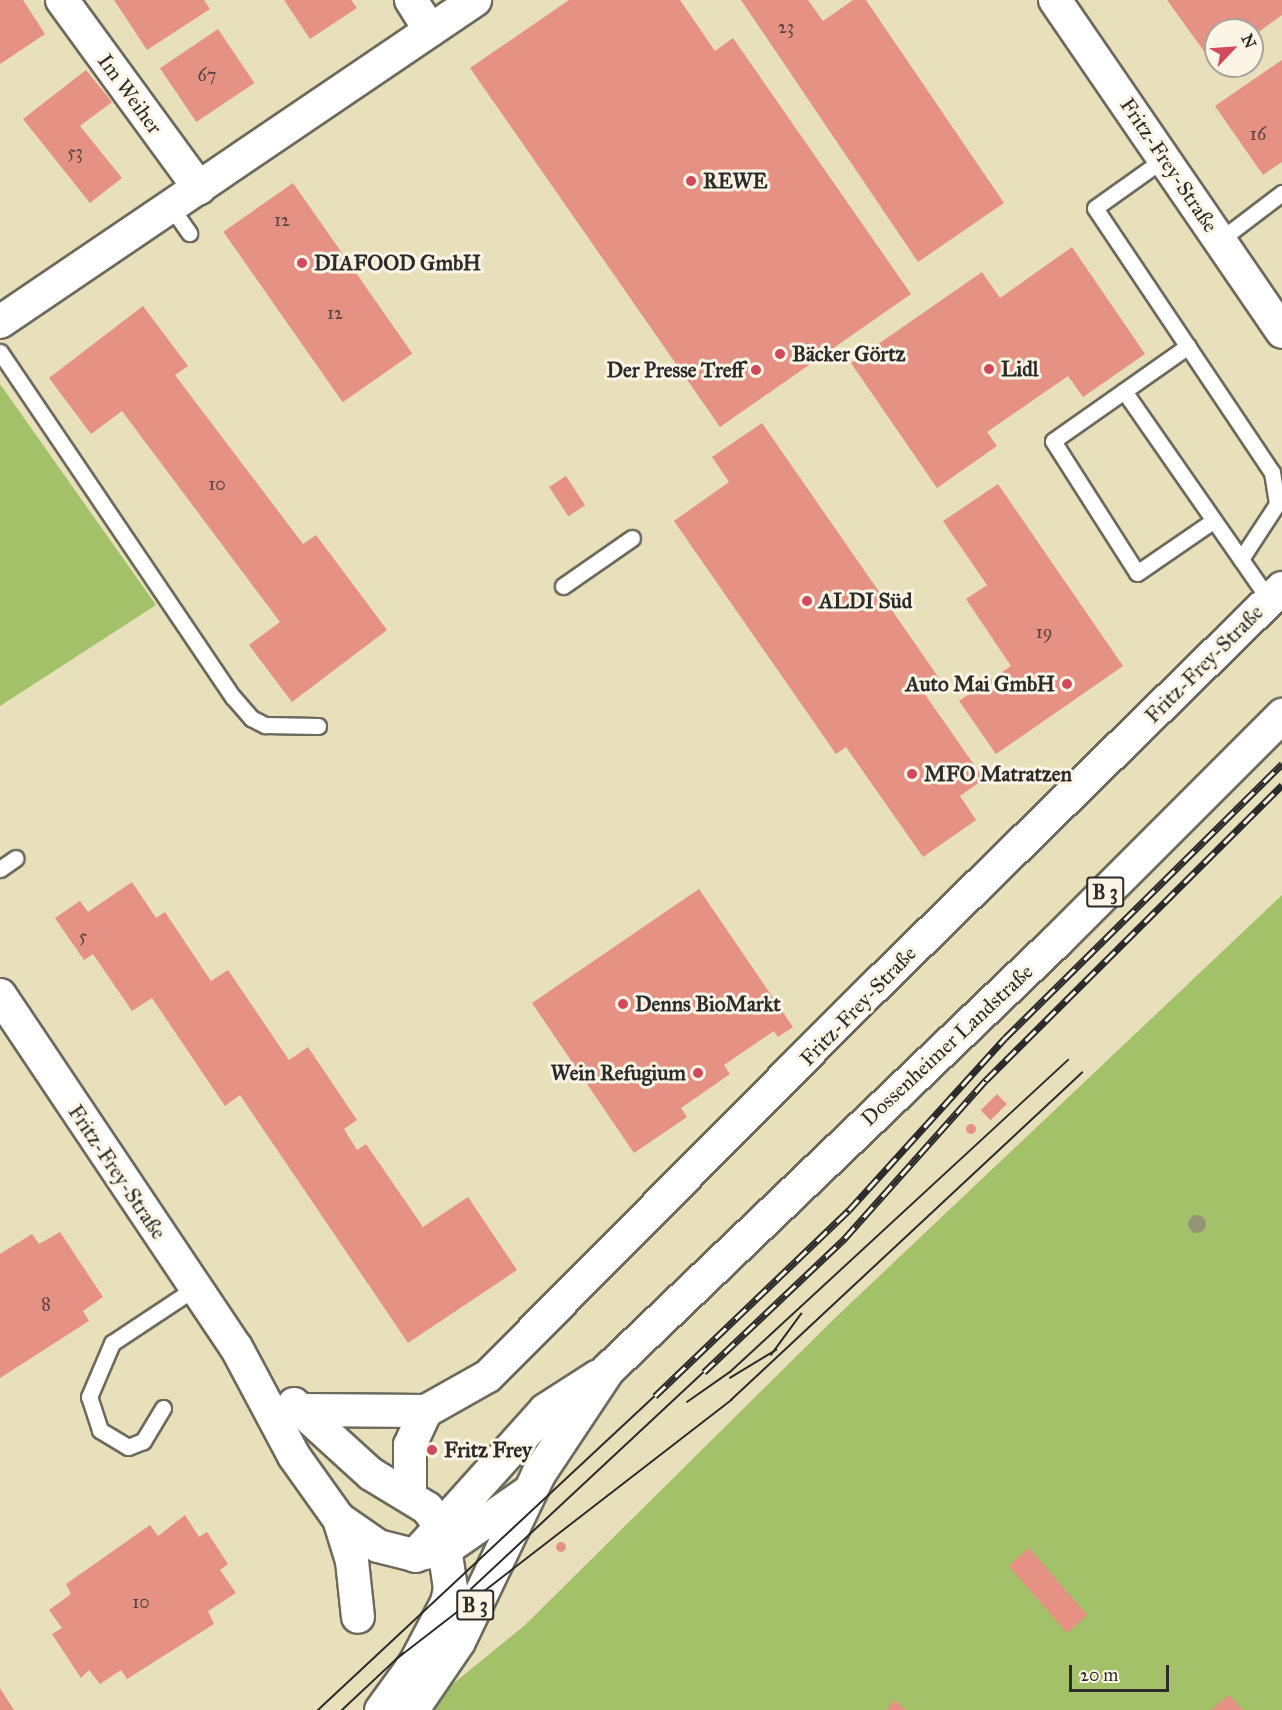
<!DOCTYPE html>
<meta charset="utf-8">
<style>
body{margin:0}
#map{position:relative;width:1282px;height:1710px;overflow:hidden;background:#e7e0bb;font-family:"IM FELL Great Primer",serif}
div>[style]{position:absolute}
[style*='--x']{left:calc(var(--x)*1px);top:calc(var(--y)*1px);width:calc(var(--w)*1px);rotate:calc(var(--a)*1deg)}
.green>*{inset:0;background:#a3c168}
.building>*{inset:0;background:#e59184;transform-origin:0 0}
.round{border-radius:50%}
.roads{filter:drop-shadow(2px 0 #6d6a5d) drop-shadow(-2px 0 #6d6a5d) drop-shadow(0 2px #6d6a5d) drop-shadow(0 -2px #6d6a5d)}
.lane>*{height:15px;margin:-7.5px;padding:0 7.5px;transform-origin:7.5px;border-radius:7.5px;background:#fff}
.street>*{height:32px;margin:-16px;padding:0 16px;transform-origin:16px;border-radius:16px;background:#fff}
.primary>*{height:33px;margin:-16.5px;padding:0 16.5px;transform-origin:16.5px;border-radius:16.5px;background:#fff}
.tram>*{height:1.5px;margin:-0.75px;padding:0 0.75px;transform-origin:0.75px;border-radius:0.75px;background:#2b2b2b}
.rail>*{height:7px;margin-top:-3.5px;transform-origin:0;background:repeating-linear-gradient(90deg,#fcf5e5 0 14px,#2b2b2b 0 28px);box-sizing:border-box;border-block:2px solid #2b2b2b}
.trees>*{width:18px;height:18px;margin:-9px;border-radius:50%;background:#939576}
.dots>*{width:16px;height:16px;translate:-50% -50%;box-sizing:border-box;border:3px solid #fcf5e5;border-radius:50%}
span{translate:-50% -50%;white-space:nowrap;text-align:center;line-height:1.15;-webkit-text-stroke:6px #fcf5e5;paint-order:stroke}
.number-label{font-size:18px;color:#5a4441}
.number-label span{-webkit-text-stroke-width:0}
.shield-label span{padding:2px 4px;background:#fcf5e5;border:2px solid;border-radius:4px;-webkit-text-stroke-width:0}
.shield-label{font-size:20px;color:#2b2b2b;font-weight:700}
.street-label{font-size:21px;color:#2b2b2b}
.poi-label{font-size:21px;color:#2b2b2b;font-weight:700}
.left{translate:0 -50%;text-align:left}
.right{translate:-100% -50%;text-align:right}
.north{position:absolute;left:1204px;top:18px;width:60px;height:60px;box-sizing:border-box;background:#fcf5e5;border:2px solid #a8a49b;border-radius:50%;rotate:65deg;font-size:16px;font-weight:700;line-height:24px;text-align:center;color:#2b2b2b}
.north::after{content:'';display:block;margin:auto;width:21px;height:27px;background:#d1495b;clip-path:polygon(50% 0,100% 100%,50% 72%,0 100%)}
.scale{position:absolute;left:1069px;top:1665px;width:100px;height:27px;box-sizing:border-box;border:3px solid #2b2b2b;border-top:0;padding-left:8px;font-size:18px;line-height:21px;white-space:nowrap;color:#2b2b2b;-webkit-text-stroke:4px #fcf5e5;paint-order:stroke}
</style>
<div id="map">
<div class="green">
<div style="clip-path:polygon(0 384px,156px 605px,0 706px)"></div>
<div style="clip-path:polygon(1282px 895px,1282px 1710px,421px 1710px,525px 1625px,835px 1318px)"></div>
</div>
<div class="building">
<div style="clip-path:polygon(0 0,23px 0,45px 34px,0 64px)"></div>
<div style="clip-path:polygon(114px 0,204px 0,210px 9px,147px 50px)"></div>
<div style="clip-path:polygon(284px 0,351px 0,357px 8px,310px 39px)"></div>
<div style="clip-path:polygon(569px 0,680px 0,715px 51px,733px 38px,911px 294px,720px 427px,470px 68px)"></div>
<div style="clip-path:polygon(741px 0,808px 0,823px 21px,853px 0,866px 0,1004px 203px,918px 262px)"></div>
<div style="clip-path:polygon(1167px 0,1282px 0,1282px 15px,1252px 37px,1252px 30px,1216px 30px,1214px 65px)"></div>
<div style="left:218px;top:29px;width:65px;height:70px;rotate:56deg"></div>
<div style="clip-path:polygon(1282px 60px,1282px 162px,1263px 175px,1215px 106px)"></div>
<div style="clip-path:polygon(86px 70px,112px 102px,80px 126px,122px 178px,90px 203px,23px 119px)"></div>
<div style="left:293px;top:183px;width:208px;height:85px;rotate:55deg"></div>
<div style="clip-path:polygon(1072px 247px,1145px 354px,1083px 397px,1068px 376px,987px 432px,997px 446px,937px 488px,851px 363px,982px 272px,1000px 298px)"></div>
<div style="clip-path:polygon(143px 306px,188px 366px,175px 375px,303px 544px,316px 535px,387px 630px,292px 702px,249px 645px,280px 622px,122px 411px,91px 434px,49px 378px)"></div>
<div style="clip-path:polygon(762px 423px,941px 681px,924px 693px,984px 779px,960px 796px,976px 820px,923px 857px,846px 747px,836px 754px,674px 521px,729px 482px,712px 457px)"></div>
<div style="left:566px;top:476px;width:35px;height:20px;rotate:57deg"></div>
<div style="clip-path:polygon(998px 484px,1123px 666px,996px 754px,959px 701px,1011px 666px,966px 599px,987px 585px,943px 521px)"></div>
<div style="clip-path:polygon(132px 882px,156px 918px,165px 912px,211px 981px,228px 970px,289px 1060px,308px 1047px,357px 1120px,344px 1129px,357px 1150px,366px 1144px,423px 1227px,468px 1197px,517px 1270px,408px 1343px,240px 1095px,225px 1106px,152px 998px,132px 1011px,93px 954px,84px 960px,55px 918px,80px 901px,88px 912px)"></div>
<div style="clip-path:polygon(699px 889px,793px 1027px,778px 1037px,774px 1031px,724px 1065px,730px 1074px,681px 1108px,687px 1117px,634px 1153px,532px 1003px)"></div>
<div style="left:997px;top:1094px;width:14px;height:23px;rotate:45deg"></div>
<div class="round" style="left:966px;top:1124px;width:10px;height:10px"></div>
<div style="clip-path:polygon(60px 1232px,103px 1297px,83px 1311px,89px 1321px,0 1378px,0 1254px,32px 1234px,39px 1244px)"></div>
<div style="clip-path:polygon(185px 1515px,199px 1537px,207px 1532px,228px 1564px,220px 1570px,236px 1593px,208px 1611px,214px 1624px,127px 1679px,121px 1670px,100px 1684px,89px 1670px,81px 1678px,52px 1634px,62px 1628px,49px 1610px,71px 1594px,66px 1584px,150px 1525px,158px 1536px)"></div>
<div class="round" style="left:556px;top:1542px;width:10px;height:10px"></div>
<div style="left:1029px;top:1548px;width:89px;height:27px;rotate:49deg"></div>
<div style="clip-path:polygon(0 1688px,14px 1710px,0 1710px)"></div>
<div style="clip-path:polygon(1229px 1695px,1243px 1710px,1211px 1710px)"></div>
<div style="clip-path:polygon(895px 1700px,906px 1710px,886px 1710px)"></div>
</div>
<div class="roads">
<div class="lane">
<div style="--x:1165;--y:158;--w:86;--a:144.5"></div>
<div style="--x:1095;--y:208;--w:318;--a:56.2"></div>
<div style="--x:1272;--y:472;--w:32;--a:81"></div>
<div style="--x:1277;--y:504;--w:66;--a:123.2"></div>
<div style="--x:171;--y:207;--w:32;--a:55"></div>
<div style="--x:1220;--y:240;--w:78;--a:-37.2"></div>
<div style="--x:1188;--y:346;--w:165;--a:144.9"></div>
<div style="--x:1053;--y:441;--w:156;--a:57.5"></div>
<div style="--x:1137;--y:573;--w:93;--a:-34.5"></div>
<div style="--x:0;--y:352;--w:416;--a:56"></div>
<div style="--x:233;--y:697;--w:28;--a:49"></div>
<div style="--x:251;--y:718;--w:16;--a:27"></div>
<div style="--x:265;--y:725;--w:53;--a:1.1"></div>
<div style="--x:1124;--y:391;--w:254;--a:55.2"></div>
<div style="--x:563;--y:586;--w:84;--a:-34.8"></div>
<div style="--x:0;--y:869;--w:19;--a:-35"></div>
<div style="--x:163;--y:1408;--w:39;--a:121"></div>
<div style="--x:143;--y:1441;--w:16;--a:158"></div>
<div style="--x:128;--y:1447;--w:33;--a:-149"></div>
<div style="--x:100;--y:1430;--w:35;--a:-108"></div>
<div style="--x:89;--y:1397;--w:59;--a:-66.9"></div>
<div style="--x:112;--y:1343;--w:100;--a:-33.5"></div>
</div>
<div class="street">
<div style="--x:62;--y:0;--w:233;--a:53.9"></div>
<div style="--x:411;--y:0;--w:36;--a:58"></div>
<div style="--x:1055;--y:0;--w:402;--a:55.6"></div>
<div style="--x:0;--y:322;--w:574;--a:-34.13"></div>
<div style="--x:0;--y:995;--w:424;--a:56.2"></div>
<div style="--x:236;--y:1347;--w:123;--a:62"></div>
<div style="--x:294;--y:1456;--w:77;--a:54.5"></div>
<div style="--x:339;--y:1519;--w:44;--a:72.8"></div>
<div style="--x:352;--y:1561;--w:56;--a:83.9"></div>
<div style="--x:294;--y:1404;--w:104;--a:42.3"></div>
<div style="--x:371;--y:1474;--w:66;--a:31.3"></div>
<div style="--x:427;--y:1508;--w:24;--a:54"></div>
<div style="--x:301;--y:1410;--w:125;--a:0.5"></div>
<div style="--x:426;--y:1411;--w:71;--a:-29.4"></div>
<div style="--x:488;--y:1376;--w:520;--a:-45.23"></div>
<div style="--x:854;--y:1007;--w:599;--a:-44.39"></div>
<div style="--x:410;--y:1494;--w:49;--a:-90"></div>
<div style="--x:410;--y:1445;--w:38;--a:-65"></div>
<div style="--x:339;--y:1519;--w:47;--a:34.7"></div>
<div style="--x:378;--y:1546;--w:38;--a:14"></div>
<div style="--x:415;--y:1555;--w:32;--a:-11"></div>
<div style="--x:446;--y:1549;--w:98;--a:-34.7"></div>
</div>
<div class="primary">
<div style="--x:415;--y:1555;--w:195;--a:-48.1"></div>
<div style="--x:545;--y:1410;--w:63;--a:-32.7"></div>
<div style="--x:381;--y:1710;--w:58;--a:-54.1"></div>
<div style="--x:415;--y:1663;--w:69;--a:-62.3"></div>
<div style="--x:447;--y:1602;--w:14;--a:-78"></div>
<div style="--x:450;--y:1588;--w:62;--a:-98.4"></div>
<div style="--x:411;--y:1710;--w:83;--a:-55.7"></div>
<div style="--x:458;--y:1641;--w:185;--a:-64.4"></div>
<div style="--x:538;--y:1474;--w:125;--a:-56.4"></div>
<div style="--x:607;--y:1370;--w:621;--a:-43.7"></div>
<div style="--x:1056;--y:941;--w:320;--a:-45"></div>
</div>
</div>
<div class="tram">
<div style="--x:771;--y:1355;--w:51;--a:-53.8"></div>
<div style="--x:730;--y:1378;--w:54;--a:-31.3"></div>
<div style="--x:687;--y:1402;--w:52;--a:-34.9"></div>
<div style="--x:730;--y:1372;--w:460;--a:-42.7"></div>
<div style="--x:471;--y:1589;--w:318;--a:-43"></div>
<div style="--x:399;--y:1657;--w:420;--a:-37.7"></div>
<div style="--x:731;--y:1400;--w:480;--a:-43"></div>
<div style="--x:318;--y:1710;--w:461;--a:-43"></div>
<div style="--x:342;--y:1710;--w:83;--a:-43.1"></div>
</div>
<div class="rail">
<div style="--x:704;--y:1372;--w:195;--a:-43.5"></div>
<div style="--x:845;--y:1238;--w:212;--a:-48.3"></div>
<div style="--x:986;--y:1080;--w:418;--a:-44.9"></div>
<div style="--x:655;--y:1396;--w:269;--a:-43.8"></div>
<div style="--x:849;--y:1210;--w:232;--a:-47.8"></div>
<div style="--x:1005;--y:1038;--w:390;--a:-44.7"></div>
</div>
<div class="trees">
<div style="left:1197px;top:1224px"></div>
</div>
<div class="dots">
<div style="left:691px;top:181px;background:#d1495b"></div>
<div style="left:302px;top:263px;background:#d1495b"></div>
<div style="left:780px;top:354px;background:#d1495b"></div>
<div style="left:989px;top:369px;background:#d1495b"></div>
<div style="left:756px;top:370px;background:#d1495b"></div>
<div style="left:807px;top:601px;background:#d1495b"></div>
<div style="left:1067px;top:684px;background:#d1495b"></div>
<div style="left:912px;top:774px;background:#d1495b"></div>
<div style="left:623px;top:1004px;background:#d1495b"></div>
<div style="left:698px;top:1073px;background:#d1495b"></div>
<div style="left:432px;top:1450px;background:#d1495b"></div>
</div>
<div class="number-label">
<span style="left:786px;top:27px">23</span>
<span style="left:207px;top:75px">67</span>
<span style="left:1258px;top:134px">16</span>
<span style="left:75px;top:152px">53</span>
<span style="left:282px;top:220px">12</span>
<span style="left:335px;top:313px">12</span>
<span style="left:217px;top:484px">10</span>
<span style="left:1044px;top:632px">19</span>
<span style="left:83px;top:936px">5</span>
<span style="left:46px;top:1304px">8</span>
<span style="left:141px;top:1602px">10</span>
</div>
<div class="shield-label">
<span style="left:1105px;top:892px">B 3</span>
<span style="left:475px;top:1605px">B 3</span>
</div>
<div class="street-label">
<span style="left:130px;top:94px;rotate:54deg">Im Weiher</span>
<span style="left:1169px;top:165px;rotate:56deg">Fritz-Frey-Straße</span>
<span style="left:1204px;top:664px;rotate:-45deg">Fritz-Frey-Straße</span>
<span style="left:858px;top:1006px;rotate:-46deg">Fritz-Frey-Straße</span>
<span style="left:947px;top:1045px;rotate:-43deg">Dossenheimer Landstraße</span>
<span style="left:117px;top:1172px;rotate:56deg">Fritz-Frey-Straße</span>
</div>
<div class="poi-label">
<span class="left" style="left:703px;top:181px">REWE</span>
<span class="left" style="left:314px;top:263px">DIAFOOD GmbH</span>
<span class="left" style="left:792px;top:354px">Bäcker Görtz</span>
<span class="left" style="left:1001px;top:369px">Lidl</span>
<span class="right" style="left:744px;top:370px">Der Presse Treff</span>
<span class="left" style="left:819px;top:601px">ALDI Süd</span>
<span class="right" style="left:1055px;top:684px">Auto Mai GmbH</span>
<span class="left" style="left:924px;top:774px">MFO Matratzen</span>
<span class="left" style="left:635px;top:1004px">Denns BioMarkt</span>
<span class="right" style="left:686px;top:1073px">Wein Refugium</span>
<span class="left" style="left:444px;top:1450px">Fritz Frey</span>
</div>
<div class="north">N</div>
<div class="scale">20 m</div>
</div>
